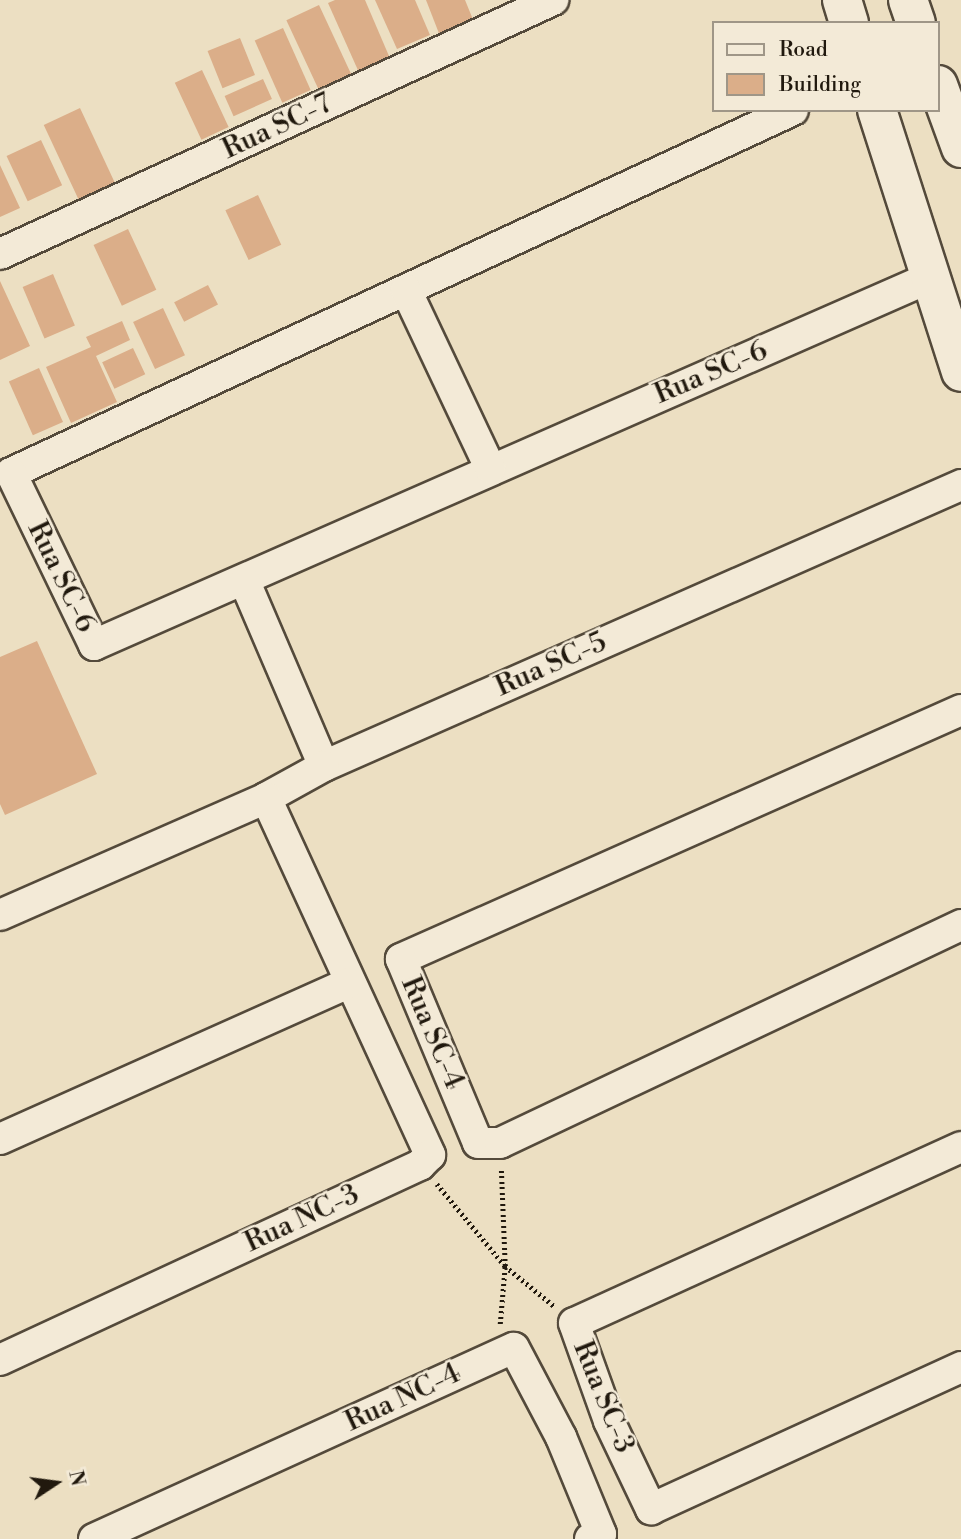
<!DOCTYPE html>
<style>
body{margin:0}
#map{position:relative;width:961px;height:1539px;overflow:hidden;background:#ecdfc2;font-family:"Libre Bodoni",serif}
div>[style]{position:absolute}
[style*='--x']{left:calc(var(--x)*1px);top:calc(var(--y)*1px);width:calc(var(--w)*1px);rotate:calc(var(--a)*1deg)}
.building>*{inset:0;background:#dbae89;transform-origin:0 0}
.path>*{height:4.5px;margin-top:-2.25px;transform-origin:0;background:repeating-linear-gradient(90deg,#21190e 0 2px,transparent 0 5.5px)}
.roads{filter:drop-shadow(2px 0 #544a3b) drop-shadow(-2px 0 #544a3b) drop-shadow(0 2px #544a3b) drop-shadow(0 -2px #544a3b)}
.street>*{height:30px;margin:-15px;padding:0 15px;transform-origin:15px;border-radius:15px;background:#f3ead7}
.secondary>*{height:38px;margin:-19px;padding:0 19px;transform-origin:19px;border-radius:19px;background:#f3ead7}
span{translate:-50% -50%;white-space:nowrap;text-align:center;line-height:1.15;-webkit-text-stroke:5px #f3ead7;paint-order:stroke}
.street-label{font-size:28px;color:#21190e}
.legend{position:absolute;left:712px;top:21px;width:228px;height:91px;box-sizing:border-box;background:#f3ead7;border:2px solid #9f9687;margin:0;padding:9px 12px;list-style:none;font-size:21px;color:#21190e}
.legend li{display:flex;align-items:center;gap:14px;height:35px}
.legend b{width:35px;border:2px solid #9f9687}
.north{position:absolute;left:21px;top:1448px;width:70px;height:70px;-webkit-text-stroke:5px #f3ead7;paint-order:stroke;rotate:77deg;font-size:19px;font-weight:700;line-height:28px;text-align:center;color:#21190e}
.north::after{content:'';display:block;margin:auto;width:24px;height:32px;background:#21190e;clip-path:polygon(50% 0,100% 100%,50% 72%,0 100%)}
</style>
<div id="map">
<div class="building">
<div style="clip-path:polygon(335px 0,365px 0,392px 63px,361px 77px,328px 3px)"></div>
<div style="clip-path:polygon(375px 0,415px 0,430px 35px,397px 49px)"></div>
<div style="clip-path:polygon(426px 0,465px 0,474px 22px,440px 36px)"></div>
<div style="left:319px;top:5px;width:81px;height:36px;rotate:65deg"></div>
<div style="left:283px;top:28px;width:68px;height:31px;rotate:66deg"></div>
<div style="left:240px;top:38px;width:40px;height:35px;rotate:68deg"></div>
<div style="left:202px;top:70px;width:63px;height:30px;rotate:65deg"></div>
<div style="left:263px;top:79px;width:22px;height:42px;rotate:66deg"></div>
<div style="left:80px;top:108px;width:86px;height:40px;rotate:65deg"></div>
<div style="left:41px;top:140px;width:50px;height:38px;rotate:65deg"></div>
<div style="clip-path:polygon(0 165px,20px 208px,0 217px)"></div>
<div style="left:258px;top:195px;width:55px;height:36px;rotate:65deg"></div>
<div style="left:128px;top:229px;width:67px;height:38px;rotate:65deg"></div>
<div style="left:53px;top:274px;width:56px;height:33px;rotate:67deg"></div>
<div style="clip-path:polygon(0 281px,30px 346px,0 360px)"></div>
<div style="left:208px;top:285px;width:22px;height:38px;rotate:63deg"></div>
<div style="left:163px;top:308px;width:52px;height:33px;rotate:65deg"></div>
<div style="clip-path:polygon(122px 321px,130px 340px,96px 356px,117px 402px,71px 423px,46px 367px,91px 347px,86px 337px)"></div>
<div style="left:133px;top:348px;width:29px;height:34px;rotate:65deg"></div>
<div style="left:39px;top:368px;width:59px;height:33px;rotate:66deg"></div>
<div style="clip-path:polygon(37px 641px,97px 774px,5px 815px,0 804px,0 657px)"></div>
</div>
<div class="path">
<div style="--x:437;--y:1184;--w:107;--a:50.3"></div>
<div style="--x:505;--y:1266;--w:63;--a:39.2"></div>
<div style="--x:500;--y:1324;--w:58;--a:-85.1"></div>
<div style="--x:505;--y:1266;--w:98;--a:-92.3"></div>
</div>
<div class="roads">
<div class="street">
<div style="--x:793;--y:110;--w:862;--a:155.1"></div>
<div style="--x:11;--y:473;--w:191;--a:64.2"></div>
<div style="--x:94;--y:645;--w:914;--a:-23.73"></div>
<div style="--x:0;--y:254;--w:609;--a:-24.67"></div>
<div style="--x:406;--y:290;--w:197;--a:64.7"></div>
<div style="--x:245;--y:582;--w:200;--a:66.8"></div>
<div style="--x:324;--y:766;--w:696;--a:-23.8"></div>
<div style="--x:961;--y:710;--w:613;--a:156.03"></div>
<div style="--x:401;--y:959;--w:199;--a:67.3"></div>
<div style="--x:478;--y:1143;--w:22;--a:0"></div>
<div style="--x:500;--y:1143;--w:510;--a:-25.31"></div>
<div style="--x:266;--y:798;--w:66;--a:-28.9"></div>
<div style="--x:0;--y:915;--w:291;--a:-23.7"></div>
<div style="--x:266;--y:798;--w:393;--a:65.3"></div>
<div style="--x:430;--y:1155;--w:14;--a:135"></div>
<div style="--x:420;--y:1165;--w:463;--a:155.1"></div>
<div style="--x:0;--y:1139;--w:381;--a:-24.1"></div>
<div style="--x:961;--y:1147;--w:425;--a:155.5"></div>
<div style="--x:574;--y:1323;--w:104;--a:70.3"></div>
<div style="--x:609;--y:1421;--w:98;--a:64.5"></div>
<div style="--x:651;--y:1509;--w:341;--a:-24.6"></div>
<div style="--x:94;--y:1539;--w:461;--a:-24.5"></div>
<div style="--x:514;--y:1348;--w:101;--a:62.2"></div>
<div style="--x:561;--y:1437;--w:105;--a:67.6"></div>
<div style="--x:601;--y:1534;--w:12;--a:156"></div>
</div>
<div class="secondary">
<div style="--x:842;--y:0;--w:24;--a:73"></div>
<div style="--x:908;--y:0;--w:24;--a:71"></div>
<div style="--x:938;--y:85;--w:67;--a:69.9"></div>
<div style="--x:877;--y:110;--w:275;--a:72.2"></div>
</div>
</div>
<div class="street-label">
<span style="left:277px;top:127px;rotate:-25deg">Rua SC-7</span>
<span style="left:711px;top:373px;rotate:-23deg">Rua SC-6</span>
<span style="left:61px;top:577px;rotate:64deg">Rua SC-6</span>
<span style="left:551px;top:665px;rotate:-24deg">Rua SC-5</span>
<span style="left:432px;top:1033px;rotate:67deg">Rua SC-4</span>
<span style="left:302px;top:1219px;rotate:-25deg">Rua NC-3</span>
<span style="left:603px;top:1397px;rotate:68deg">Rua SC-3</span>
<span style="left:403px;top:1398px;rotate:-25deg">Rua NC-4</span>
</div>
<ul class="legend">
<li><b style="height:9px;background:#f3ead7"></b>Road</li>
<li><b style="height:19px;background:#dbae89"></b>Building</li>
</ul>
<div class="north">N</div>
</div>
